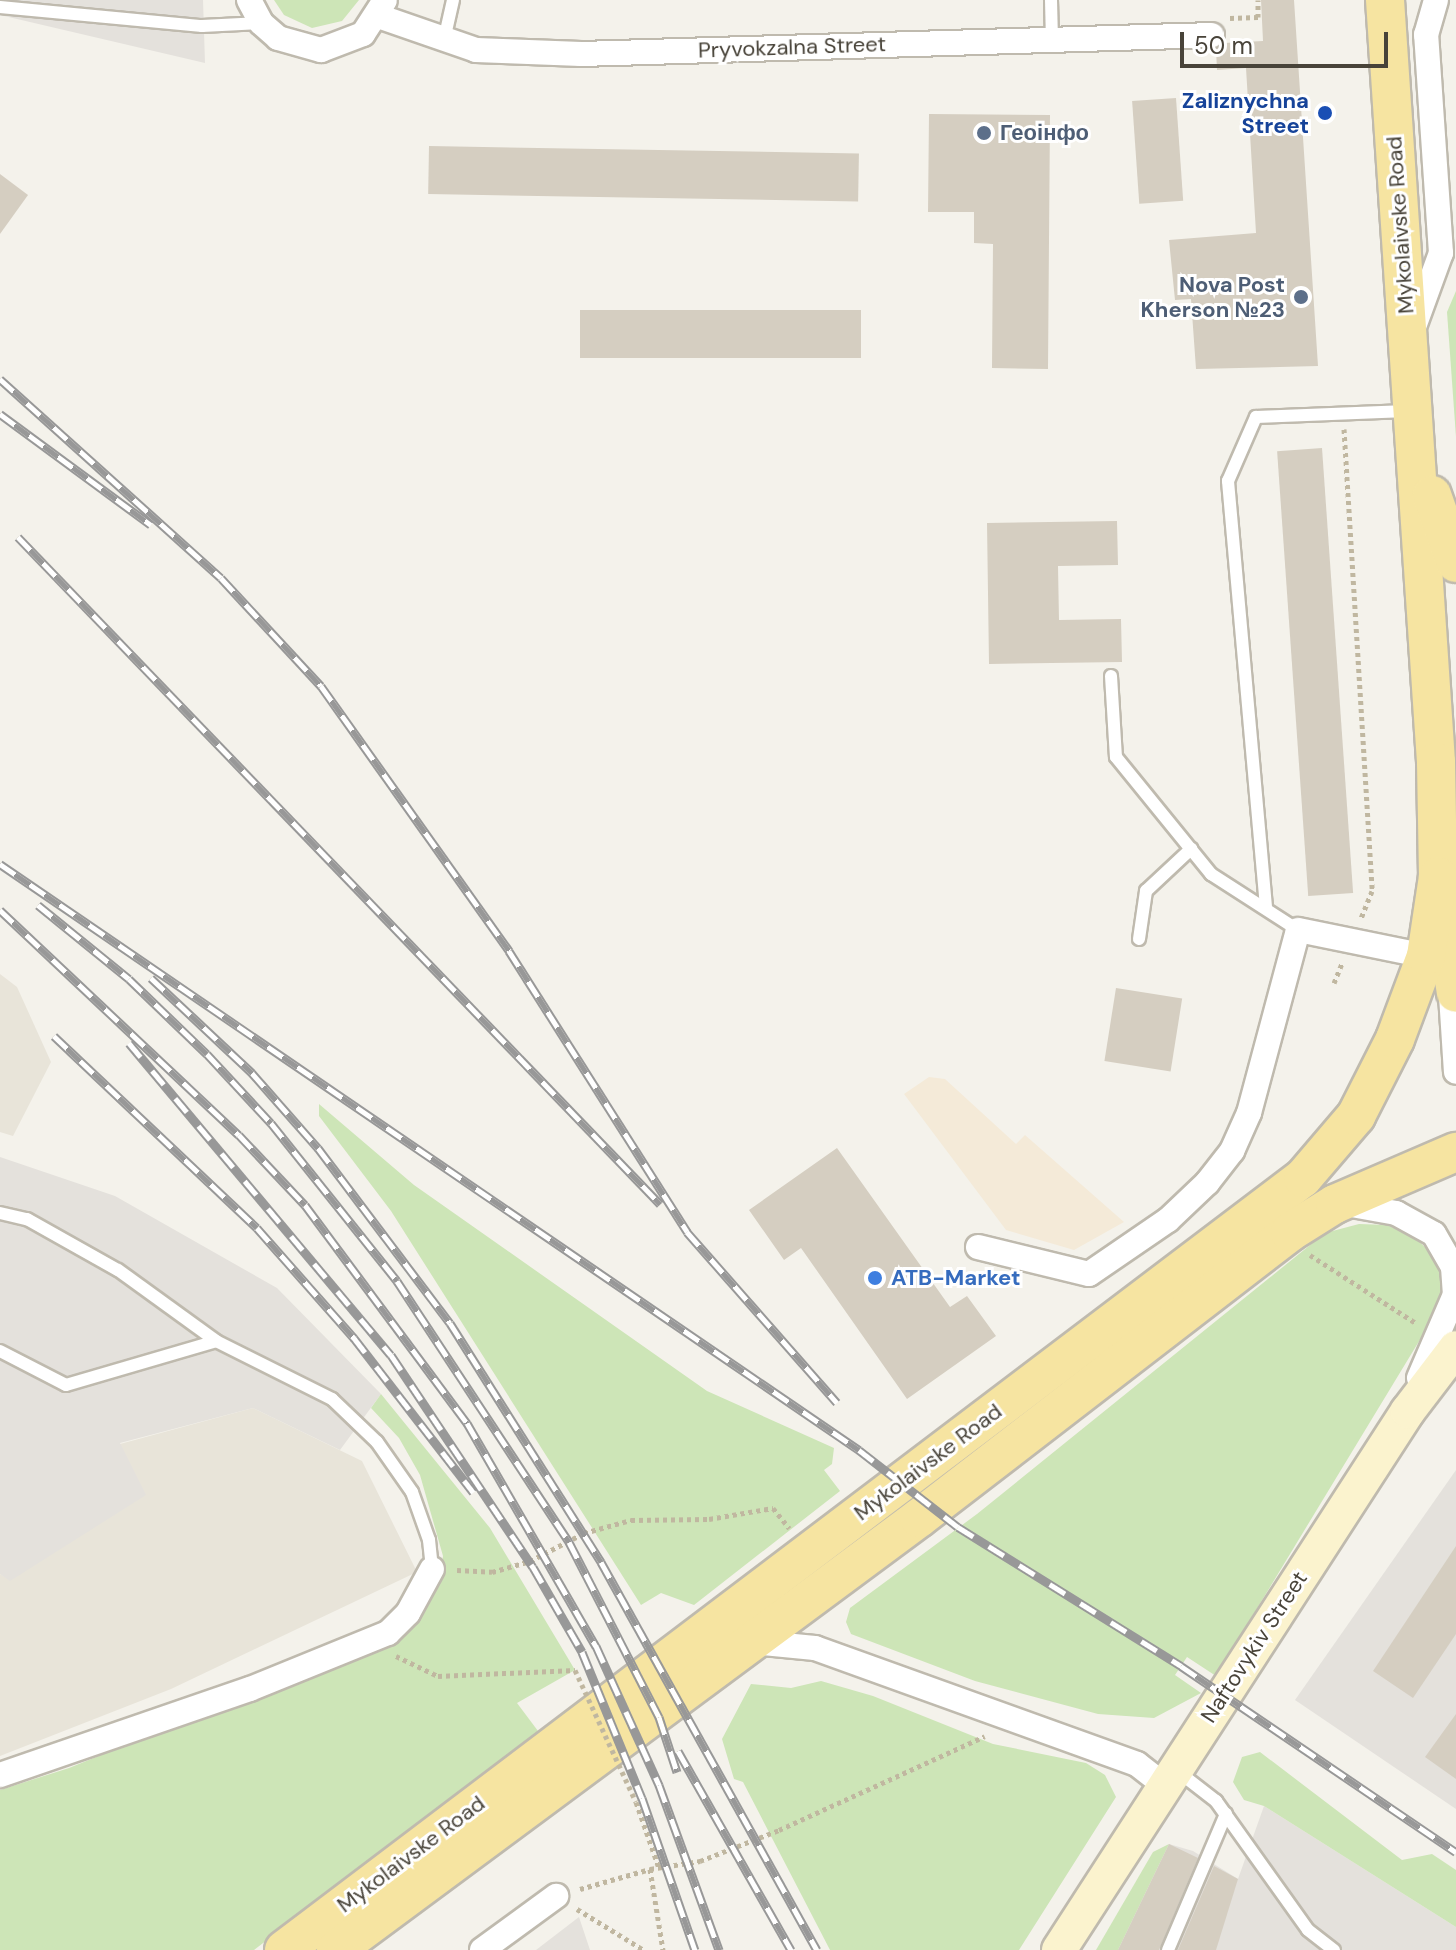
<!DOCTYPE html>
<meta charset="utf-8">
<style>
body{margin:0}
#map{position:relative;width:1456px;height:1950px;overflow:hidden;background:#f4f2eb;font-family:"DM Sans",sans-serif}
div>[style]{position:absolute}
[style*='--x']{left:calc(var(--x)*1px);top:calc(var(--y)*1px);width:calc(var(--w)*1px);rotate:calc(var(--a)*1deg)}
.residential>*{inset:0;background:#e8e4d9}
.commercial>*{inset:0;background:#f4ead8}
.industrial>*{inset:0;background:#e4e1dc}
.green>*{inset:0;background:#cde5b7}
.building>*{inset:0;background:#d5cec1;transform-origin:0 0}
.path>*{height:5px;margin-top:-2.5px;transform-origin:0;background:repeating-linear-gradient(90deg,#c0b7a0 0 4px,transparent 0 8px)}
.roads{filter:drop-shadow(2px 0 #bfbaae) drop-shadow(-2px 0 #bfbaae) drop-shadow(0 2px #bfbaae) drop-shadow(0 -2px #bfbaae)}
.lane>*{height:12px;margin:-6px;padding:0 6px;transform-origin:6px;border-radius:6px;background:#fff}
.street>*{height:24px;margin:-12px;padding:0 12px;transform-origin:12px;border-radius:12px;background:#fff}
.secondary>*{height:34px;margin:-17px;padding:0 17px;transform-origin:17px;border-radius:17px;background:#fbf3ce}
.primary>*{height:38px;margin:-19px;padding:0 19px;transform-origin:19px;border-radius:19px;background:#f6e4a1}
.rail>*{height:9px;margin-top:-4.5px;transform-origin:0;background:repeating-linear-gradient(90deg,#fff 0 18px,#989898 0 36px);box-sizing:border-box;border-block:2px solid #989898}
.path-bridge>*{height:5px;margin-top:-2.5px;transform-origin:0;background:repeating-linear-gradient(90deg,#c0b7a0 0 4px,transparent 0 8px)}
.dots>*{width:22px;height:22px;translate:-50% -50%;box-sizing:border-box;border:4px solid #fff;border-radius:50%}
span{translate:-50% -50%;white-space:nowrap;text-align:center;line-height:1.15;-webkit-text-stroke:6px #fff;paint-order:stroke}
.street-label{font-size:22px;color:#484339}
.transit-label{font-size:22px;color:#164399;font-weight:700}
.right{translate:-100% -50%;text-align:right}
.service-label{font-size:22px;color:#4e5e75;font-weight:700}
.left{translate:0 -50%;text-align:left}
.shop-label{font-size:22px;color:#366cbe;font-weight:700}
.scale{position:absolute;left:1180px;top:32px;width:208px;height:36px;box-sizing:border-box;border:4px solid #484339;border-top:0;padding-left:10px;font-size:24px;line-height:28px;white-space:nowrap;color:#484339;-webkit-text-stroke:6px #fff;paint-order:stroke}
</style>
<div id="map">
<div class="residential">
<div style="clip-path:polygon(0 974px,17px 987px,51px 1062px,13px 1136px,0 1132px)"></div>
<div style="clip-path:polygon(253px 1408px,362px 1461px,417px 1572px,171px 1689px,0 1756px,0 1574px,10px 1580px,120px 1444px)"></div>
</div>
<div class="commercial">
<div style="clip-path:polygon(929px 1077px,945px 1079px,1016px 1144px,1025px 1135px,1124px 1222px,1074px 1250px,1006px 1230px,904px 1094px)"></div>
</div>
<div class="industrial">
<div style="clip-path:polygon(0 0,203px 0,205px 63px,0 15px)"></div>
<div style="clip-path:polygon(0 1157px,115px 1196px,277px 1288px,381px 1394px,340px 1450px,253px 1408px,120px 1443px,146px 1495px,10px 1581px,0 1574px)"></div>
<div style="clip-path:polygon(1456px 1470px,1456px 1809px,1295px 1700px)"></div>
<div style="clip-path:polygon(1264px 1806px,1456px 1927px,1456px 1950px,1118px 1950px,1169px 1844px,1193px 1851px,1238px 1879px)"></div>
<div style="clip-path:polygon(579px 1917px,590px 1950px,536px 1950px)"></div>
</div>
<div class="green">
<div style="clip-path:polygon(274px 0,359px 0,342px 21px,312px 28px,284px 15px)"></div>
<div style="clip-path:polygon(1456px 291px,1456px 437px,1447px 312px)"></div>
<div style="clip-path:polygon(319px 1104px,414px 1185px,707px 1391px,834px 1448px,832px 1464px,824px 1470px,840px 1491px,694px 1605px,661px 1593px,641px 1605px,391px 1211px,319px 1116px)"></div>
<div style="clip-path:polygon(1359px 1224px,1387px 1225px,1414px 1237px,1436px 1257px,1443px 1281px,1438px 1310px,1216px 1676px,1187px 1657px,1175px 1675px,1201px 1693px,1154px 1718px,1098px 1714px,975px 1681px,851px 1634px,846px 1622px,850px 1608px,977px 1514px,1325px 1233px)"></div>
<div style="clip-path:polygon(381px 1394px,490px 1528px,575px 1670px,517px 1703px,538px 1731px,254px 1950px,0 1950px,0 1790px,69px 1768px,351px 1654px,390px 1646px,415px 1624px,439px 1581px,443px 1556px,420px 1475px,399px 1438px,371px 1408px)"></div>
<div style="clip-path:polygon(821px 1681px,873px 1696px,993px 1744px,1086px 1763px,1105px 1775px,1116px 1797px,1019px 1950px,830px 1950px,743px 1782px,734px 1779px,722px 1739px,751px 1684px,791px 1688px)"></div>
<div style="clip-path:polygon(1260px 1752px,1402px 1860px,1432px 1854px,1456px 1870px,1456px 1927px,1264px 1806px,1244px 1800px,1233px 1782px,1242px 1757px)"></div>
<div style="clip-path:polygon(1169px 1844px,1118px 1950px,1096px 1950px,1153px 1852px)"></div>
</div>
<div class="building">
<div style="clip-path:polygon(1261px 0,1294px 0,1318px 366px,1196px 369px,1191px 299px,1175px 300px,1169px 240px,1256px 233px,1246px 68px,1217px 70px,1216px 49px,1224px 43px,1263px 41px)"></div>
<div style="left:1176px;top:98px;width:103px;height:44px;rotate:86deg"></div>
<div style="clip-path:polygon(929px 114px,1050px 115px,1048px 369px,992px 368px,993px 244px,974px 243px,974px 212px,928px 212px)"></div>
<div style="left:429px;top:146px;width:430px;height:48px;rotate:1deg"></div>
<div style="clip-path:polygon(0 174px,28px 195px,0 234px)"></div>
<div style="left:580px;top:310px;width:281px;height:48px"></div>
<div style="left:1322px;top:448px;width:446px;height:45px;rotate:86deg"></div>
<div style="clip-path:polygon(1117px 521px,1118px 565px,1058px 566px,1059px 620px,1121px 619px,1122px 662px,989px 664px,987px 523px)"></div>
<div style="left:1116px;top:988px;width:67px;height:74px;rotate:9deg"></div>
<div style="clip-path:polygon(837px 1148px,950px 1307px,967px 1296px,996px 1336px,907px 1399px,801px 1248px,784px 1260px,749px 1210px)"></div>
<div style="clip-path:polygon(1456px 1546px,1456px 1634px,1413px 1698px,1373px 1671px)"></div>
<div style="clip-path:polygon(1456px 1714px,1456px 1779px,1425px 1757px)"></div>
<div style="clip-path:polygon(1169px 1844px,1198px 1858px,1159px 1950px,1118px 1950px)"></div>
<div style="clip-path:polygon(1214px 1866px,1238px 1879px,1216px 1950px,1178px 1950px)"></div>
</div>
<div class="path">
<div style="--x:1230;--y:18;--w:28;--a:-2"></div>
<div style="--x:1258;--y:17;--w:17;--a:-90"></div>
<div style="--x:1344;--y:429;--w:463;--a:86.5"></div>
<div style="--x:1372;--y:891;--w:31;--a:112"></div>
<div style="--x:1334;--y:983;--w:22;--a:-68"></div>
<div style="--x:1310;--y:1255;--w:126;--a:32.7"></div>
<div style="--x:457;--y:1570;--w:35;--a:3"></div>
<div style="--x:492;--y:1572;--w:40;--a:-16"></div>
<div style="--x:530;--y:1561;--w:61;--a:-27.4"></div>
<div style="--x:584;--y:1533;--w:49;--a:-15.5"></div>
<div style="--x:631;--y:1520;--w:78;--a:-0.7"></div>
<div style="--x:709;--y:1519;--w:65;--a:-9.8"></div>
<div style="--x:773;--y:1508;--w:26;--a:51"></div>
<div style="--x:396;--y:1656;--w:47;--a:25.5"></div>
<div style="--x:438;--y:1676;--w:137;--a:-2.5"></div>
<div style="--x:636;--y:1802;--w:70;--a:70.8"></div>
<div style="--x:650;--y:1869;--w:51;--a:-9.1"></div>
<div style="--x:700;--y:1861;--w:85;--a:-21.4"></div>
<div style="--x:779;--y:1830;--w:226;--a:-24.5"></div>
<div style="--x:580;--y:1889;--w:73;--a:-15.9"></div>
<div style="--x:650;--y:1869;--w:82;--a:80.9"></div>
<div style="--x:577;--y:1909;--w:79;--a:31.5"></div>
</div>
<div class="roads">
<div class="lane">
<div style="--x:1051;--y:0;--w:42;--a:88.6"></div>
<div style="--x:0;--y:7;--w:203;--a:5.4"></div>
<div style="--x:202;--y:26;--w:59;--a:-2.9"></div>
<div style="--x:444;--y:40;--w:41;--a:-77.3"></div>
<div style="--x:1111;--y:676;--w:81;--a:86.5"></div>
<div style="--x:1116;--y:757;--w:151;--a:50.9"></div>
<div style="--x:1211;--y:874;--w:103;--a:32.8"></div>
<div style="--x:1266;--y:907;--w:428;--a:-95.1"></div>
<div style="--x:1228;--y:481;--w:70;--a:-66.4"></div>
<div style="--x:1256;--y:417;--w:151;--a:-2.3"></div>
<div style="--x:1139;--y:939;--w:49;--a:-81.7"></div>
<div style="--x:1146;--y:891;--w:62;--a:-43"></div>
<div style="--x:0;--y:1213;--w:28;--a:13"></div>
<div style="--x:27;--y:1219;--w:104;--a:29.3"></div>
<div style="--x:118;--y:1270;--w:121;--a:35.9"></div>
<div style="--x:216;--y:1341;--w:130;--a:26.6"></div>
<div style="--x:332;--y:1399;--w:62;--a:43.7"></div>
<div style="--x:377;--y:1442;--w:61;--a:55"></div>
<div style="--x:412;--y:1492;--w:51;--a:70.5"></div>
<div style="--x:429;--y:1540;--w:29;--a:84"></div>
<div style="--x:0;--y:1351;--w:74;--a:27.3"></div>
<div style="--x:66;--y:1385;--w:156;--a:-16.3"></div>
<div style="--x:1176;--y:1770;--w:51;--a:37.8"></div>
<div style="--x:1216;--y:1801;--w:158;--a:54.5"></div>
<div style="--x:1308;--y:1930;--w:33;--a:38"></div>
<div style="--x:1168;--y:1950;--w:148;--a:-66.9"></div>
</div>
<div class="street">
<div style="--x:249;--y:0;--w:26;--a:62"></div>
<div style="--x:261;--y:23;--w:23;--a:41"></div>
<div style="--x:278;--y:38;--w:45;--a:15.6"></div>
<div style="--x:321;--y:50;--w:45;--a:-20.9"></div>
<div style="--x:363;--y:34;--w:40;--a:-57.1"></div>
<div style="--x:378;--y:16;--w:104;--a:19.1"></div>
<div style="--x:476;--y:50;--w:105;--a:2.2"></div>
<div style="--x:581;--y:54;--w:631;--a:-1.72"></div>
<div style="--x:1414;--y:327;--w:79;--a:-70"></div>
<div style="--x:1441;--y:253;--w:219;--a:-93.9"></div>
<div style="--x:1426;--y:35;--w:36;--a:-74"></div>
<div style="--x:1450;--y:980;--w:92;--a:86.3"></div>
<div style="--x:1346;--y:1204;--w:51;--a:10.2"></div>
<div style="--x:1396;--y:1213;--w:43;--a:28.9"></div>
<div style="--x:1434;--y:1234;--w:38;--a:60"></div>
<div style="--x:1453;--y:1267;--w:28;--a:86"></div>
<div style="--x:978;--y:1247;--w:114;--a:13.7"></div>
<div style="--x:1089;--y:1274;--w:96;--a:-34.4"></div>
<div style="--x:1168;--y:1220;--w:54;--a:-43.5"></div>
<div style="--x:1207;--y:1183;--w:41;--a:-52"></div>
<div style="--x:1232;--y:1151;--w:42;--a:-65.9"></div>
<div style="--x:1249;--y:1113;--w:189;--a:-75"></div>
<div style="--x:1298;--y:930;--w:131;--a:11.5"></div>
<div style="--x:1419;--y:1378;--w:94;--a:-66.7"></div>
<div style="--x:753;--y:1642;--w:62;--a:5.5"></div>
<div style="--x:815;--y:1648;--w:342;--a:19.8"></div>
<div style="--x:1137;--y:1764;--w:33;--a:38"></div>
<div style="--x:0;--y:1775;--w:264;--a:-19"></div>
<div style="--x:250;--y:1689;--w:149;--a:-22.1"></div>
<div style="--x:388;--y:1633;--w:28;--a:-45"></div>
<div style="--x:408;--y:1613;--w:50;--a:-61.4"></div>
<div style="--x:482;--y:1950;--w:92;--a:-36.1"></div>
</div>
<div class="secondary">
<div style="--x:1059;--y:1950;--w:642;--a:-57.08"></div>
<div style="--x:1408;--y:1411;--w:79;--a:-52.7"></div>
</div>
<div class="primary">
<div style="--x:1385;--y:0;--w:764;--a:86.17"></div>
<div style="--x:1436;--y:762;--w:115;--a:89"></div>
<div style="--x:1438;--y:877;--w:117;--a:81.2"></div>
<div style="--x:1432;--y:495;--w:72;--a:70.6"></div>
<div style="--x:284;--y:1950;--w:1278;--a:-37.15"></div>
<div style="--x:1303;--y:1178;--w:82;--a:-49.5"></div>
<div style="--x:1356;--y:1116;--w:86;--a:-63.1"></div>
<div style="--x:1395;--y:1039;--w:89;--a:-69.5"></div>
<div style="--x:1426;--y:956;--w:80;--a:-81.4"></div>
<div style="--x:336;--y:1950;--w:726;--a:-36.54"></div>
<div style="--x:919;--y:1518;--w:468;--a:-37.6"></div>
<div style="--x:1290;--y:1232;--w:53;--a:-31.9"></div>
<div style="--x:1335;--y:1204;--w:132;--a:-23.3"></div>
</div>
</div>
<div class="rail">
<div style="--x:0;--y:379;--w:297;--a:42"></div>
<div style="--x:221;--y:578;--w:147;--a:47.2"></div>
<div style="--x:321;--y:686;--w:325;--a:54.6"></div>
<div style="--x:509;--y:951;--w:333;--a:57.6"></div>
<div style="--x:687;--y:1232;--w:227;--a:48.7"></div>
<div style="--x:0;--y:414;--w:187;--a:36.3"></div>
<div style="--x:18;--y:537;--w:926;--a:46.09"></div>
<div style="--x:0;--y:864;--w:1040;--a:34.3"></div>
<div style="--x:859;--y:1450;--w:125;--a:37.9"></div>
<div style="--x:958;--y:1527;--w:263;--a:31.9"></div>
<div style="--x:1181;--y:1666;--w:332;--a:34.1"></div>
<div style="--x:38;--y:905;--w:117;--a:39.1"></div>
<div style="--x:129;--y:979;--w:108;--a:43.9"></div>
<div style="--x:207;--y:1054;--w:94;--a:47.2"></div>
<div style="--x:271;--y:1123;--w:202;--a:51.4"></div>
<div style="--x:397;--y:1281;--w:313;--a:56.6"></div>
<div style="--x:569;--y:1542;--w:197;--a:62.8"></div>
<div style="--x:659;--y:1717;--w:58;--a:71.9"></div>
<div style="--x:0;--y:910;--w:328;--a:43.3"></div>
<div style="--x:239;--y:1135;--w:96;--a:46.7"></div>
<div style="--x:305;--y:1205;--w:272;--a:53.4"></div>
<div style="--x:467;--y:1423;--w:258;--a:60"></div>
<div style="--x:596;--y:1646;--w:153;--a:65.6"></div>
<div style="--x:659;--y:1785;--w:176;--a:70"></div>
<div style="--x:151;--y:978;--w:139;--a:43.2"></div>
<div style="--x:252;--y:1073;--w:100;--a:48.7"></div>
<div style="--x:318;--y:1148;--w:219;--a:53"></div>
<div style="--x:450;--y:1323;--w:283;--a:57.7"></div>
<div style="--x:601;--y:1562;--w:444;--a:60.9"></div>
<div style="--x:54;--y:1036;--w:279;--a:43.4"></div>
<div style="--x:257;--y:1228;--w:147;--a:48.6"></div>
<div style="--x:354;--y:1338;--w:195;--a:52.3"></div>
<div style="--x:129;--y:1043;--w:407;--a:50"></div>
<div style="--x:391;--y:1355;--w:255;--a:56.2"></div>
<div style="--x:533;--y:1567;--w:98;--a:60"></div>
<div style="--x:582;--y:1652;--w:158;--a:67.7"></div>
<div style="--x:642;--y:1798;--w:161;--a:70.8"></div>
<div style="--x:678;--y:1751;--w:229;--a:60.4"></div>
</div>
<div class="path-bridge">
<div style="--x:575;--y:1670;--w:145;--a:65.2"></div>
</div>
<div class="dots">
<div style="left:1325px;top:113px;background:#1a4fb4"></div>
<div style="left:984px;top:133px;background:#5c6f8a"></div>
<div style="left:1301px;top:297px;background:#5c6f8a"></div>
<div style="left:875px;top:1278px;background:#3f7fe0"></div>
</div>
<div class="street-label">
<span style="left:792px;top:47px;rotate:-2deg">Pryvokzalna Street</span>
<span style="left:1400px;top:225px;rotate:-94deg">Mykolaivske Road</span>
<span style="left:928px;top:1462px;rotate:-37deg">Mykolaivske Road</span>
<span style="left:1254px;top:1647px;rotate:-57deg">Naftovykiv Street</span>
<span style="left:411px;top:1854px;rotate:-37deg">Mykolaivske Road</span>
</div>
<div class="transit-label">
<span class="right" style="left:1309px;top:113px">Zaliznychna<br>Street</span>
</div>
<div class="service-label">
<span class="left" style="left:1000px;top:133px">Геоінфо</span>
<span class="right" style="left:1285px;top:297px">Nova Post<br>Kherson №23</span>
</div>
<div class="shop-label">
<span class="left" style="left:891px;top:1278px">ATB-Market</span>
</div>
<div class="scale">50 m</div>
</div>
